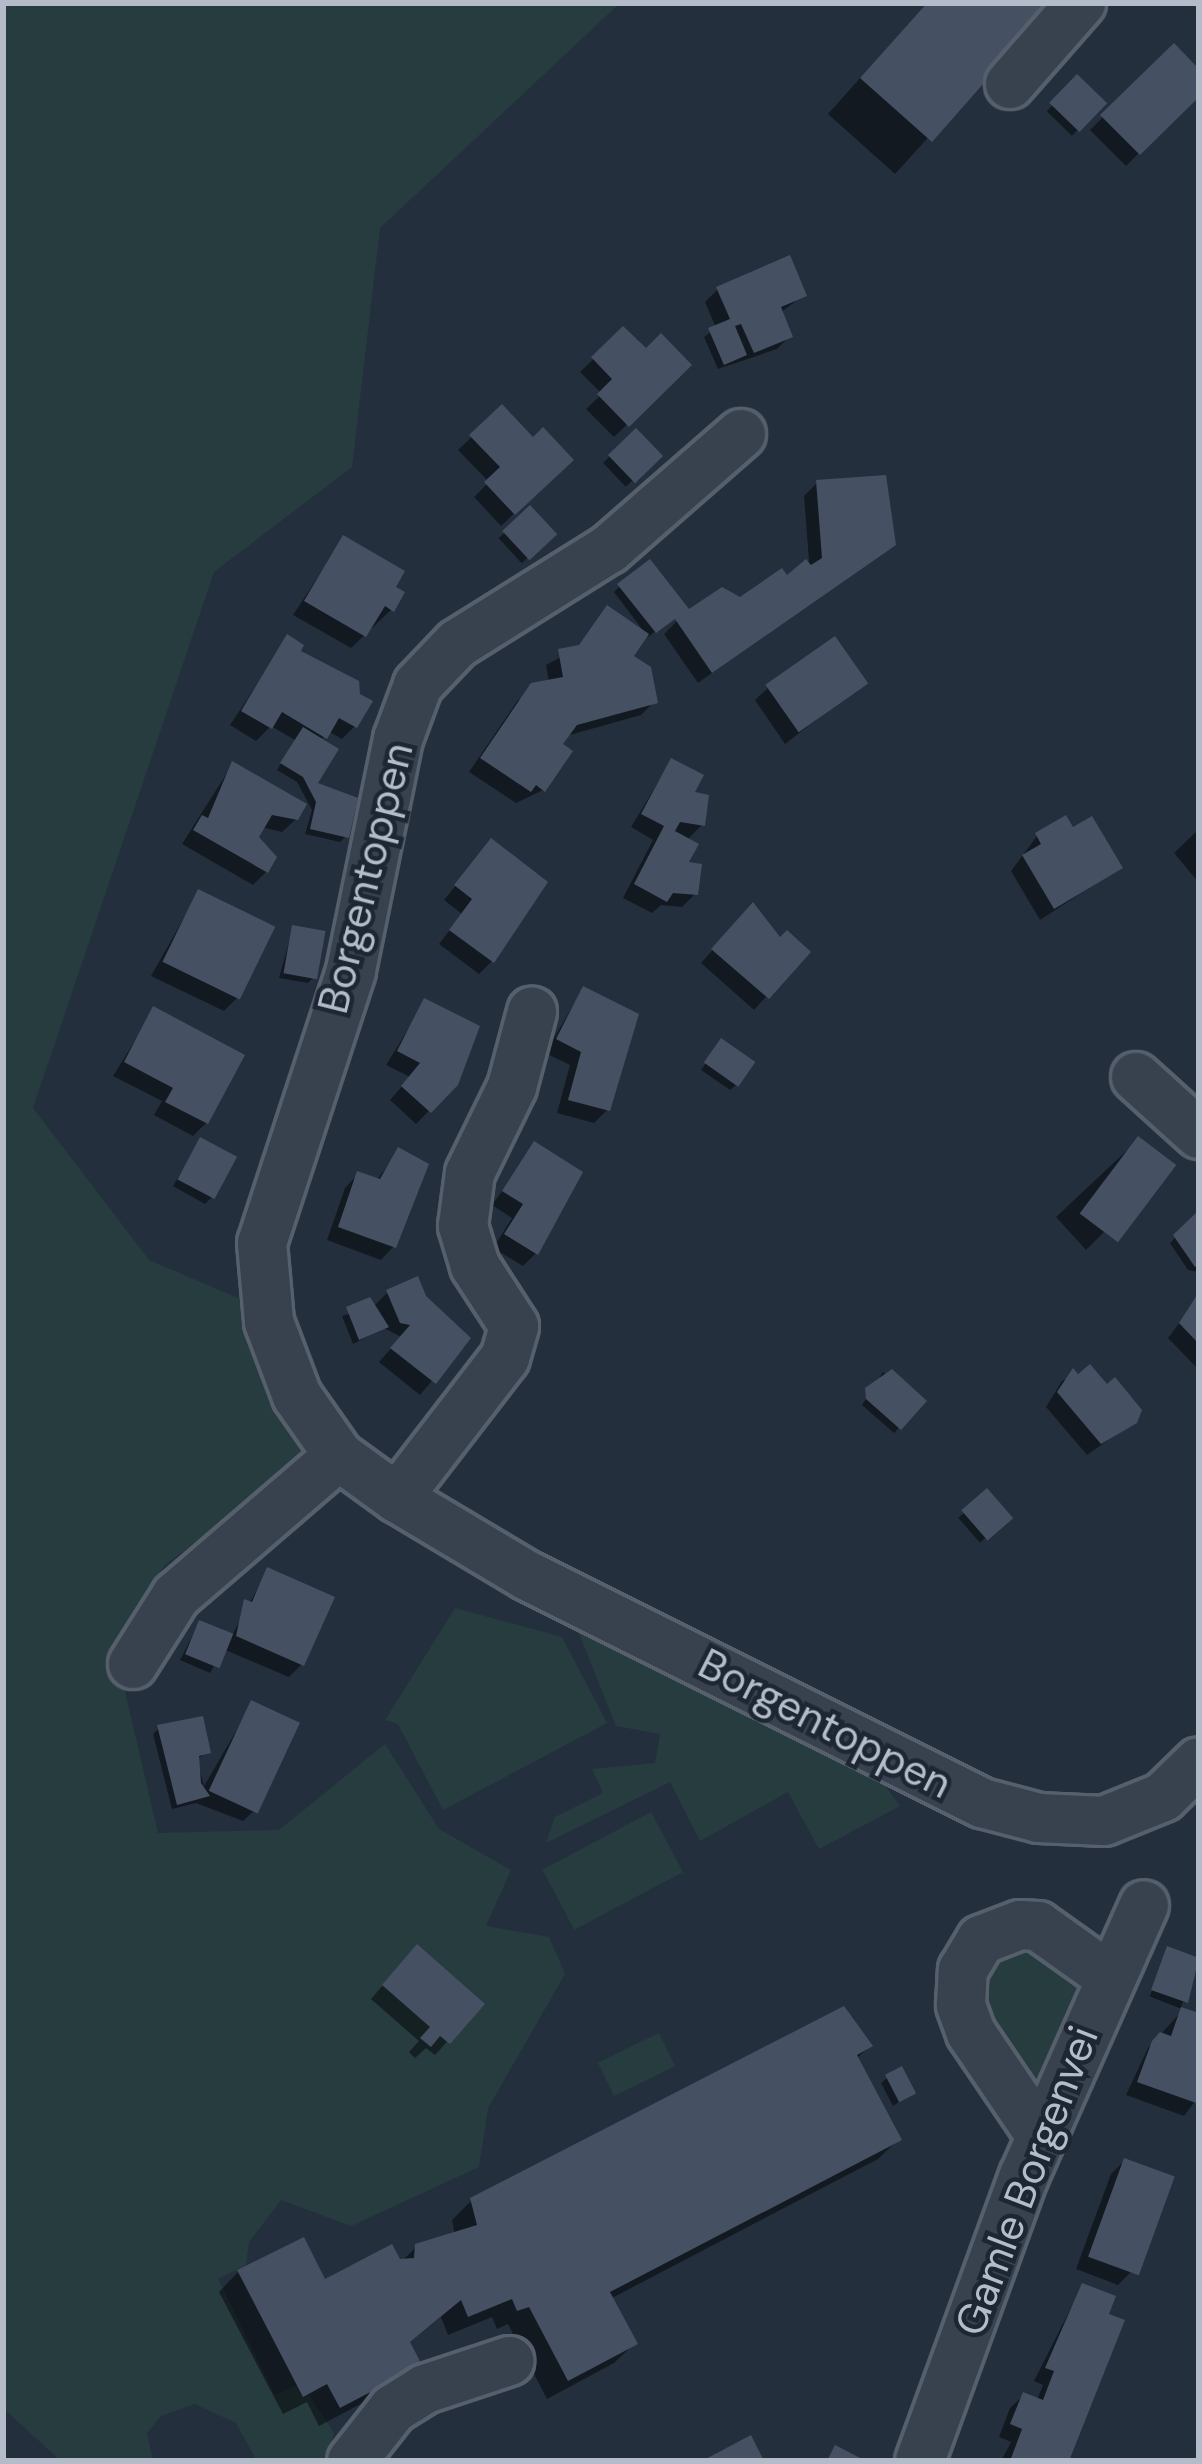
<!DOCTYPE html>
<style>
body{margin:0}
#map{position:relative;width:1202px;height:2464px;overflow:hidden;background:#242f3e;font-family:"DM Sans",sans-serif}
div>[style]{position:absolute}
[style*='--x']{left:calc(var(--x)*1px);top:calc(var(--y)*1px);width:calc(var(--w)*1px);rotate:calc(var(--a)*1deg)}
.green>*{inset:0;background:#263c3f;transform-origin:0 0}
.shadow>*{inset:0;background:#0007;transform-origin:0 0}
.building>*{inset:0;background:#455162;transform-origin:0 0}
.roads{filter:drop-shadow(3px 0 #565f6c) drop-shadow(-3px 0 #565f6c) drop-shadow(0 3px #565f6c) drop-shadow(0 -3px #565f6c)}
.minor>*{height:48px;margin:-24px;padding:0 24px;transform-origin:24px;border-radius:24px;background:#38414e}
span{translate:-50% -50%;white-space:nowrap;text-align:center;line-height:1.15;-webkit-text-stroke:9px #1d2633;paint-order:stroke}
.street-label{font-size:42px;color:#b4bcc9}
.frame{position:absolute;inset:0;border:6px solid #b4bcc9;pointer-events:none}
</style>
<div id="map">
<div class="green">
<div style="clip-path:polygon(3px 3px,620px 3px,380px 228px,352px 467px,214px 572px,33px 1108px,149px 1260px,238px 1298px,309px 1458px,165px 1565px,114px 1644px,158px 1833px,279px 1830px,385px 1744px,439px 1829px,511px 1870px,486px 1926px,549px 1937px,565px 1974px,488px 2108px,479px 2167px,351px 2226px,281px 2200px,249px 2242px,246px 2265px,218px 2279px,275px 2395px,301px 2383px,334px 2433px,326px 2461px,257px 2461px,236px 2423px,195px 2404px,161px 2416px,147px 2433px,153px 2461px,61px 2461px,3px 2408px)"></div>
<div style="clip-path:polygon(455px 1608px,562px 1637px,607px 1723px,443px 1810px,398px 1724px,385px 1720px)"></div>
<div style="clip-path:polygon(574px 1621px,881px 1780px,900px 1806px,819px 1849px,788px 1792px,700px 1841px,670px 1782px,546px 1843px,555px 1817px,603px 1793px,592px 1769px,655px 1763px,660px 1734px,616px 1726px)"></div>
<div style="left:651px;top:1812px;width:68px;height:123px;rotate:62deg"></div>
<div style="clip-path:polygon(1027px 1943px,1078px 1979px,1081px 1992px,1036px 2097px,982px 1993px,998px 1953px)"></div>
<div style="left:659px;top:2033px;width:37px;height:68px;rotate:64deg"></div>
</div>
<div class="shadow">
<div style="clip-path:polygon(927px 3px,1036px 3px,1044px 10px,895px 174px,828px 114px)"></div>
<div style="clip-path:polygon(1173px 47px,1199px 73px,1199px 93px,1126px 166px,1090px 130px)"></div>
<div style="left:1078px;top:79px;width:35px;height:45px;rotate:44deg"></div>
<div style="clip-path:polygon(718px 289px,804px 295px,780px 313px,790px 336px,777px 349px,718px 369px,704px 337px,716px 328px,705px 302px)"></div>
<div style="clip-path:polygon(623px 330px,646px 352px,688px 365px,614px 437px,586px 409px,602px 394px,580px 372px)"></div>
<div style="clip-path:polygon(502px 408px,533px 441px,570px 460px,501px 526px,474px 497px,489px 482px,458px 450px)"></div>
<div style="left:636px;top:432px;width:33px;height:45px;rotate:47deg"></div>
<div style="clip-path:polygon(817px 483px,893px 544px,698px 683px,664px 634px,677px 621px,787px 580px,809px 561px,804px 496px)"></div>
<div style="left:530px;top:509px;width:34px;height:43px;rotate:47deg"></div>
<div style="clip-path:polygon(343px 539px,392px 588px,391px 610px,351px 648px,293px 615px)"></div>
<div style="clip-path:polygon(619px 587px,678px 614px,648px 637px,614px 592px)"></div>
<div style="clip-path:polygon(608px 609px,654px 702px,641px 715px,566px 736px,543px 790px,516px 803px,469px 772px,518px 700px,549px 683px,546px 665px,576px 649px)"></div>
<div style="clip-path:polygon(288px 638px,355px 726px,342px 739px,328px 731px,320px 741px,314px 784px,346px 836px,340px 842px,305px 834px,312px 810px,297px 782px,277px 770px,295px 740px,271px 726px,256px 741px,230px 725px)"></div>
<div style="clip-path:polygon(864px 683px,785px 744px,755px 700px,768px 688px)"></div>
<div style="clip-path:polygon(671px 761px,703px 824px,686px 841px,695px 894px,682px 907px,661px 905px,652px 913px,623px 898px,653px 840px,631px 827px)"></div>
<div style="clip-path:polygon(232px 765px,296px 819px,282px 832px,261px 827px,256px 837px,266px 872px,253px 885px,182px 844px)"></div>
<div style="clip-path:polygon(1199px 829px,1199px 883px,1174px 853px)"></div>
<div style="clip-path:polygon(1072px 831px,1120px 868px,1040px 920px,1011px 871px,1037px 836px)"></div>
<div style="clip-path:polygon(491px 842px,492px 961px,479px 974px,439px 944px,462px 914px,444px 900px)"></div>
<div style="clip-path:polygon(198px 893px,237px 998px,224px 1011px,151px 976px)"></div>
<div style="clip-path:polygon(740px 919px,807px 952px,754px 1010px,701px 963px)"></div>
<div style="clip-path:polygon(293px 928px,314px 977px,308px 983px,279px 978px)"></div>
<div style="clip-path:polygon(583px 989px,607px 1110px,594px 1123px,557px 1113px,570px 1065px,545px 1053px)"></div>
<div style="clip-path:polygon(425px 1002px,456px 1083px,416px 1124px,390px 1100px,410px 1077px,386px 1065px)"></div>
<div style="clip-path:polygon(154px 1010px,206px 1123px,193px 1136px,154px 1115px,162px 1101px,113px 1076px)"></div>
<div style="clip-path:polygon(716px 1048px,736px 1085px,730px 1090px,701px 1070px)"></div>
<div style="clip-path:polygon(1138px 1140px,1171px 1165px,1086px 1250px,1056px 1217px)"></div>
<div style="clip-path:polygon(200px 1141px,211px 1198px,205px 1204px,173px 1186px)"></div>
<div style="clip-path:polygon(535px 1145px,536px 1253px,523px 1266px,493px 1248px,512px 1218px,492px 1205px)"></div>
<div style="clip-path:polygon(399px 1151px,426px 1166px,394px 1246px,381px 1260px,327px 1240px,345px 1188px,358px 1174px,376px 1181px)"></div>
<div style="clip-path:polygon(1199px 1214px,1199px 1272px,1188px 1270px,1170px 1243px)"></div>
<div style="clip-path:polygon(388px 1292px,424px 1297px,467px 1339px,420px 1395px,379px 1362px,401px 1337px,384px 1328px,353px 1344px,342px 1316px,373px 1307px)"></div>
<div style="clip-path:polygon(1199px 1297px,1199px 1370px,1168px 1338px)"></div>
<div style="clip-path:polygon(1089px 1368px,1134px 1422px,1087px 1455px,1046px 1407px,1062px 1381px)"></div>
<div style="clip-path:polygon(883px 1372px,923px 1401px,894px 1433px,862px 1405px)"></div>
<div style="left:987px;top:1493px;width:33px;height:38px;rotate:49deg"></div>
<div style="clip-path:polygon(268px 1570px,302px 1664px,289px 1677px,223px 1649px,210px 1673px,180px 1660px,199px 1623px,231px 1637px)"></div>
<div style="clip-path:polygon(252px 1704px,257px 1808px,243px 1821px,196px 1803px,172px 1809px,153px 1734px,159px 1728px,208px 1752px,197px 1759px,204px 1786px)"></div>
<div style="left:1168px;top:1949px;width:33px;height:51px;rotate:21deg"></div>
<div style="clip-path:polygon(404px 1961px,481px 2004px,435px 2055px,426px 2048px,415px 2058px,409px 2052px,419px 2041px,371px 1999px)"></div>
<div style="clip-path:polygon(1182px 2011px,1199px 2017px,1199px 2096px,1184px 2116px,1126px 2095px,1148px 2048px)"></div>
<div style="clip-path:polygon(870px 2046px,856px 2059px,898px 2140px,878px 2159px,610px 2299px,634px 2344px,614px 2363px,547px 2399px,508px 2324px,497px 2329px,492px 2317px,448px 2335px,441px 2317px,407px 2344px,398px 2384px,319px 2426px,307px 2402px,283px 2414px,219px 2292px,238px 2272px,324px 2283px,399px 2264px,417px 2246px,455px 2235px,452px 2220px,472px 2200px)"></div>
<div style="clip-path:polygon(887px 2078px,912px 2093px,893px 2106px,881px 2083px)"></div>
<div style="clip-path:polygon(1124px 2161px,1131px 2272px,1118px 2285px,1076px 2269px,1111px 2174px)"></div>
<div style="clip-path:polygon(1082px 2286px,1064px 2461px,1001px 2461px,1011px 2442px,999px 2437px,1010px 2408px,1024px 2395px,1037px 2400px,1043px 2385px,1034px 2381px)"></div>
</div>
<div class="building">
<div style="clip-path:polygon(927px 3px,1040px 3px,1048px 10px,932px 142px,860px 78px)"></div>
<div style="clip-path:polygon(1174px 43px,1199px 69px,1199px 97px,1140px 155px,1100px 115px)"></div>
<div style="left:1077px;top:74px;width:42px;height:40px;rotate:44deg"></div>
<div style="clip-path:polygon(790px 255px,807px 296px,781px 307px,793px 337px,754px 353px,741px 324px,735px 326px,747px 355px,724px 365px,708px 328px,730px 319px,716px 287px)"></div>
<div style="clip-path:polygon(623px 326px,646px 348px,661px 333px,692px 365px,629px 427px,597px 394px,612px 379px,591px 357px)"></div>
<div style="clip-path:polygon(502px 404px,533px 437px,543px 427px,574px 460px,515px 515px,484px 482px,500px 467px,469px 435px)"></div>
<div style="left:636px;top:428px;width:39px;height:39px;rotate:46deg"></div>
<div style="clip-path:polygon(886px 475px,896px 545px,712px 673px,675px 619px,656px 633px,617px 584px,650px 559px,689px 609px,722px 587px,740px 597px,782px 568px,787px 575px,806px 559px,811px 565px,822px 558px,816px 480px)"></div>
<div style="left:530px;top:505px;width:40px;height:38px;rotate:47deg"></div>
<div style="clip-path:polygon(343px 535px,405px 571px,396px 587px,405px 592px,394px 612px,385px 606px,366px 637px,304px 601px)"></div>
<div style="clip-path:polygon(607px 605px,649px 634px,634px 656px,651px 667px,658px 703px,577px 725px,563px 744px,573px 751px,545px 792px,536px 785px,531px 792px,480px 758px,531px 683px,563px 677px,558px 649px,579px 645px)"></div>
<div style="clip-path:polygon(287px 634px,304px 645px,301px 651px,359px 681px,360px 694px,373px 701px,357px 728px,339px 718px,327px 739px,282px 712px,272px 729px,241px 711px)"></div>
<div style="left:835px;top:636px;width:58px;height:85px;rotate:55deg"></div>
<div style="clip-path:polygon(303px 727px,339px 749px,318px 783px,358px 798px,349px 838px,310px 829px,316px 802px,303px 777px,280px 763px)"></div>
<div style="clip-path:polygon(671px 758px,704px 775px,695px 792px,709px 795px,705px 826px,680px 822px,675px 831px,699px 844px,689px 862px,702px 864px,698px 895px,673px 893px,667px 902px,634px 884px,664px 826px,641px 814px)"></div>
<div style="clip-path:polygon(232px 761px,307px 804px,298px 820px,272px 815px,259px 837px,277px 857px,268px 873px,193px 830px,202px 815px,208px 818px)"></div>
<div style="clip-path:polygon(1066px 815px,1073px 827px,1092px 816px,1123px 868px,1054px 909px,1022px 855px,1041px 844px,1035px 833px)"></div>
<div style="clip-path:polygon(491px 838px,548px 882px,494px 963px,449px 930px,472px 899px,454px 885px)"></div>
<div style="left:198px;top:889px;width:86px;height:81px;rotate:26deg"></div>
<div style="clip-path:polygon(753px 902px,780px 937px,787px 930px,811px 952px,769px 999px,711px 949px)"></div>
<div style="left:292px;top:925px;width:34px;height:49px;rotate:10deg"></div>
<div style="clip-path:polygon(583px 986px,639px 1014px,610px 1111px,568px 1100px,581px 1052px,556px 1039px)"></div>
<div style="clip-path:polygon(424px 998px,480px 1026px,458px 1085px,431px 1113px,401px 1086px,420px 1063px,397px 1051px)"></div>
<div style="clip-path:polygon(153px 1006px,245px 1055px,208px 1124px,165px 1102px,173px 1088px,124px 1062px)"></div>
<div style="left:721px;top:1038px;width:42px;height:30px;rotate:35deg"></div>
<div style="left:1138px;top:1136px;width:48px;height:97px;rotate:37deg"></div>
<div style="left:200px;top:1137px;width:42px;height:48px;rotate:28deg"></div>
<div style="clip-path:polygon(534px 1141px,583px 1172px,538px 1255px,504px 1234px,523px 1204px,502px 1191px)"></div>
<div style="clip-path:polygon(398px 1147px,429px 1164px,396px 1248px,338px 1227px,357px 1171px,380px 1179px)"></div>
<div style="clip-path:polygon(1199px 1210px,1199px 1263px,1195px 1267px,1173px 1235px)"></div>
<div style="clip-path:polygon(418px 1276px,426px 1296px,471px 1338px,436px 1384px,390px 1348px,410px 1325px,400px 1323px,386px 1290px)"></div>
<div style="clip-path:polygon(1199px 1292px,1199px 1344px,1179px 1323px)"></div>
<div style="clip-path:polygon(370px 1297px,389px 1327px,359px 1340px,346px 1307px)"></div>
<div style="clip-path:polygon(1090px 1364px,1107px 1384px,1115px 1377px,1142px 1410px,1137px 1423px,1101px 1444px,1057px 1392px,1073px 1368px,1078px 1374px)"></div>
<div style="clip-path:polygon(892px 1369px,927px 1401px,901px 1430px,866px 1399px,865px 1388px)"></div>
<div style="left:987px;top:1488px;width:40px;height:34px;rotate:49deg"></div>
<div style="clip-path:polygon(267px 1567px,335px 1597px,304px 1666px,236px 1636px,244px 1599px,252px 1602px)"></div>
<div style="left:199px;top:1620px;width:37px;height:37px;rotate:22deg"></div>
<div style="left:251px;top:1700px;width:54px;height:100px;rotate:25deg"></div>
<div style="clip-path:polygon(203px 1716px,211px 1753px,199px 1756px,201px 1783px,210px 1796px,177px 1805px,157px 1725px)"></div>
<div style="clip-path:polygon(417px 1944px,485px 2004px,450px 2044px,440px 2036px,431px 2047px,420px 2038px,430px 2027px,382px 1985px)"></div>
<div style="clip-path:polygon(1167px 1946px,1199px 1958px,1188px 2003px,1151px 1990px)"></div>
<div style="clip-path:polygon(844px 2006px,873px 2046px,857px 2055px,902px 2140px,610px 2292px,638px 2344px,568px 2381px,529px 2307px,517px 2311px,512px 2299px,468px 2317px,461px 2300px,410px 2342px,422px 2365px,340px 2408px,327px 2384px,303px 2397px,237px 2270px,304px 2237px,325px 2279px,392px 2244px,400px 2259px,414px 2258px,415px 2244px,477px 2225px,470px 2198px)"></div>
<div style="clip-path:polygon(1181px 2007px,1199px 2013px,1199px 2104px,1137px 2082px,1152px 2041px,1160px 2032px,1171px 2036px)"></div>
<div style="left:902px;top:2066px;width:31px;height:19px;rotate:63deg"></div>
<div style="left:1124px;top:2158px;width:54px;height:105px;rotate:20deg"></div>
<div style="clip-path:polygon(1082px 2283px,1116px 2296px,1109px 2314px,1125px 2320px,1069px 2461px,1010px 2461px,1022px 2429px,1010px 2424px,1023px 2392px,1043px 2400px,1054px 2371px,1045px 2368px)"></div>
<div style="clip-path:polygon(751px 2435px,764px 2461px,702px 2461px)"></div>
<div style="clip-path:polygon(835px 2445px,866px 2461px,827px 2461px)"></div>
</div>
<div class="roads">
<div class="minor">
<div style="--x:1010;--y:84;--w:108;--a:-48.8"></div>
<div style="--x:741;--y:434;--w:175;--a:138.9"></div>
<div style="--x:609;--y:549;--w:179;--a:148"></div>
<div style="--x:457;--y:644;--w:57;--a:133.6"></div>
<div style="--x:418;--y:685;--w:58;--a:110.3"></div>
<div style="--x:398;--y:739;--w:237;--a:101.5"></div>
<div style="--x:351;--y:971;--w:286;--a:108.1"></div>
<div style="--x:262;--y:1243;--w:79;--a:84.9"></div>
<div style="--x:269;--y:1322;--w:79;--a:69.3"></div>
<div style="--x:297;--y:1396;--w:73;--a:55"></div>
<div style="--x:339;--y:1456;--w:72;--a:35.9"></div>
<div style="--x:397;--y:1498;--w:152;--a:30.8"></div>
<div style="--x:528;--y:1576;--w:508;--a:26.57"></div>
<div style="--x:982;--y:1803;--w:59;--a:14.7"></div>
<div style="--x:1039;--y:1818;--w:65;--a:2.6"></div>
<div style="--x:1104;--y:1821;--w:64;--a:-22.1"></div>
<div style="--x:1163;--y:1797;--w:50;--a:-44.2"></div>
<div style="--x:1136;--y:1077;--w:85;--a:42.1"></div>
<div style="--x:397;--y:1498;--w:177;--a:-52.4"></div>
<div style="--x:505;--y:1358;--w:33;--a:-74"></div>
<div style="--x:514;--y:1326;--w:72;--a:-123"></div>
<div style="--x:475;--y:1266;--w:42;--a:-106.7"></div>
<div style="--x:463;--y:1226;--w:53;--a:-82.5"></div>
<div style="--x:470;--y:1173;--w:96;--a:-64"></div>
<div style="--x:512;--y:1087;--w:78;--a:-75.1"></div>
<div style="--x:133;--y:1664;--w:80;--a:-57.7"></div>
<div style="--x:176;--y:1596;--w:215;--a:-40.7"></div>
<div style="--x:1041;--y:2136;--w:125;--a:-124.2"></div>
<div style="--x:971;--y:2033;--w:30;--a:-110"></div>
<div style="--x:961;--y:2005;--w:35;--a:-87"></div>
<div style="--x:963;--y:1970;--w:35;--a:-59"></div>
<div style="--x:981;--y:1940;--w:42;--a:-21"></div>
<div style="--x:1020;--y:1925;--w:18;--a:3"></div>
<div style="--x:1038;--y:1926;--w:85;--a:35.4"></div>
<div style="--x:352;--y:2461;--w:66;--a:-51.7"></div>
<div style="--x:393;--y:2409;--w:38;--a:-32"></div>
<div style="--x:425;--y:2389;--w:89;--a:-18.4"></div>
<div style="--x:920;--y:2461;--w:303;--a:-70"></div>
<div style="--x:1024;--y:2176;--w:296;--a:-66.1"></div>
</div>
</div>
<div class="street-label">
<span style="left:366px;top:878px;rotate:-76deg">Borgentoppen</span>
<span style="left:825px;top:1724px;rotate:27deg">Borgentoppen</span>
<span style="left:1027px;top:2181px;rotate:-69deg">Gamle Borgenvei</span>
</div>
<div class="frame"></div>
</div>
